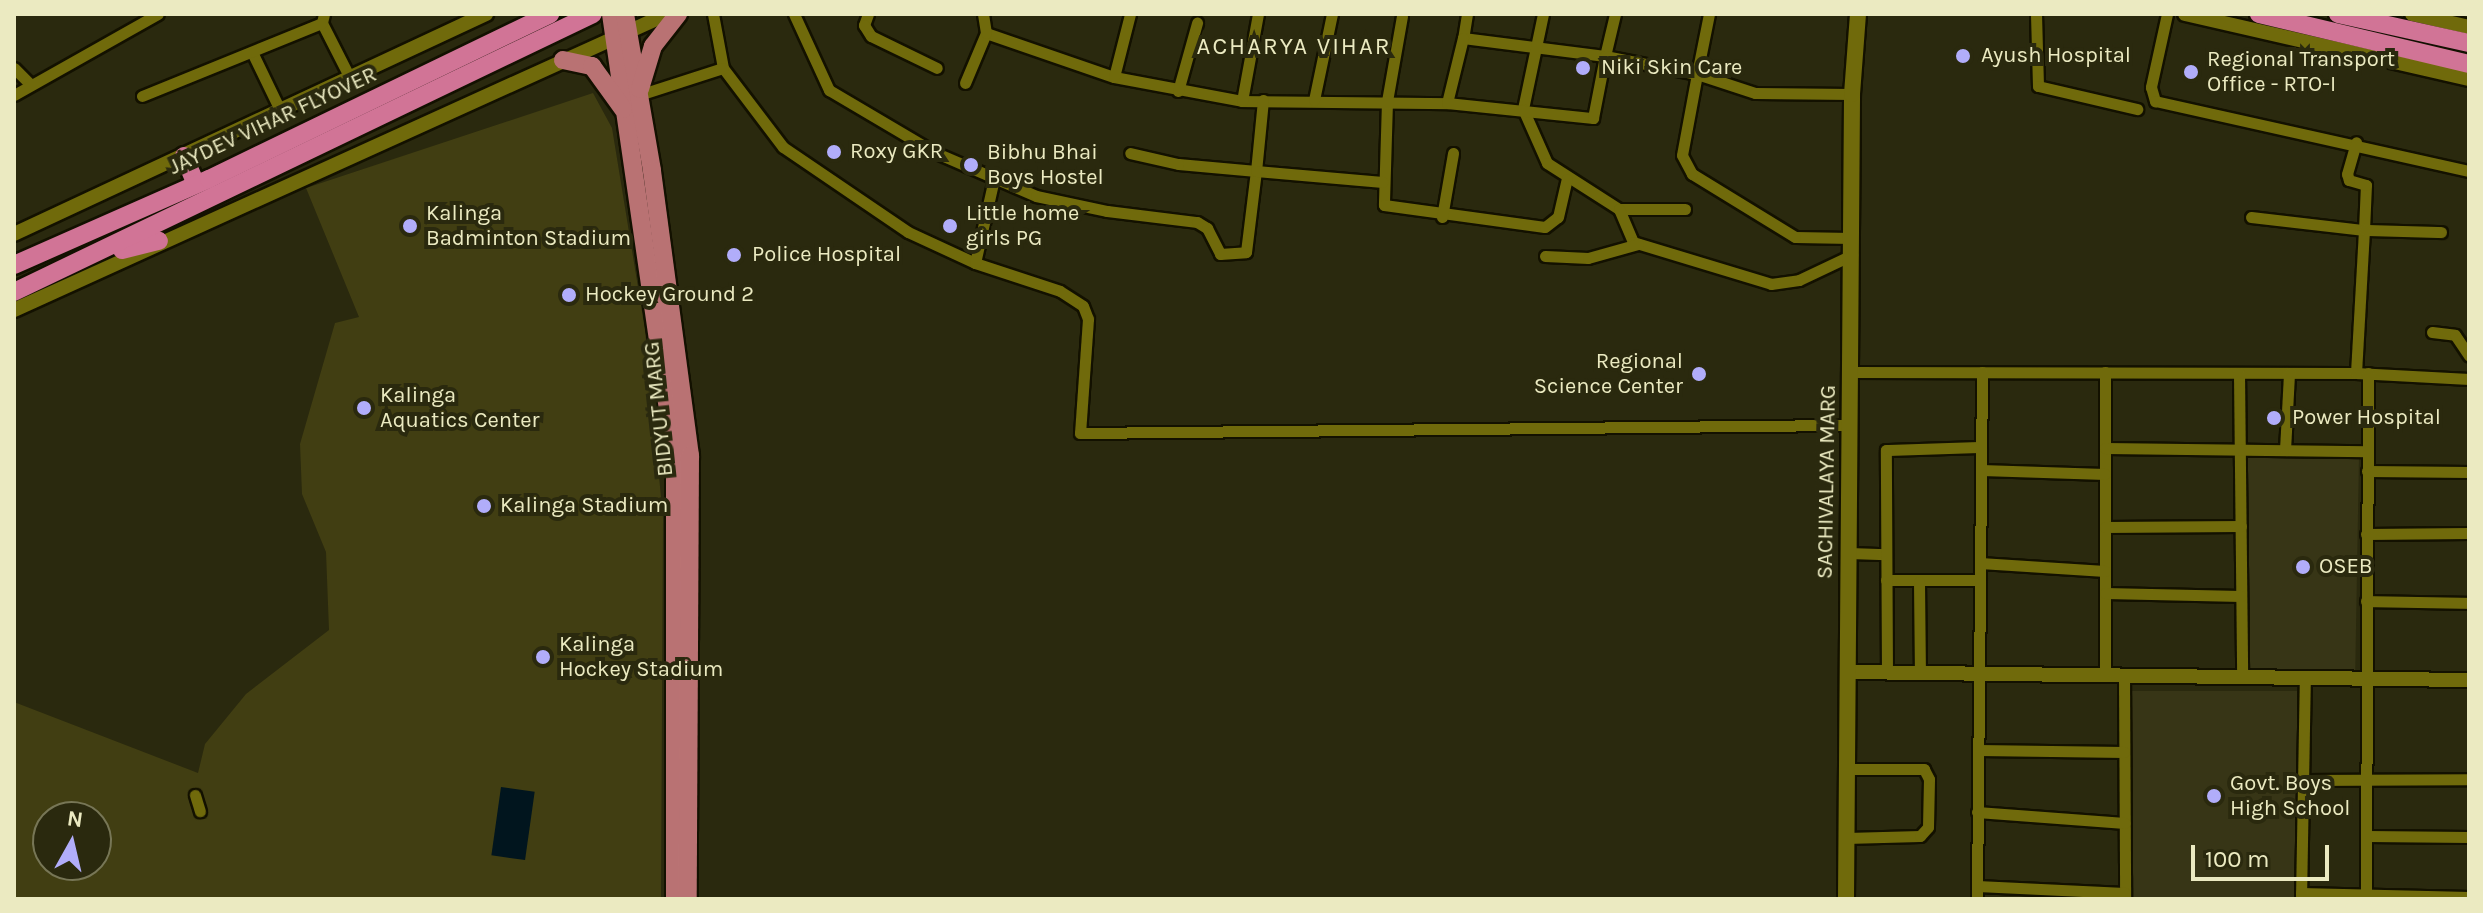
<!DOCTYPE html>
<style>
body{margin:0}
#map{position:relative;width:2483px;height:913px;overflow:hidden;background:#2a290e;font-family:Karla,sans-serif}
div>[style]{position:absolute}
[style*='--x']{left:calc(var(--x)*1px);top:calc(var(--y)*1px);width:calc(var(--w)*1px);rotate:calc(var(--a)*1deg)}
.built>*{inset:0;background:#373516;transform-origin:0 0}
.green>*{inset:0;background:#413e12}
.water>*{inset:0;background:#01151e;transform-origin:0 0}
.roads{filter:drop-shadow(2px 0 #131100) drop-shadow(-2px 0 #131100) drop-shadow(0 2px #131100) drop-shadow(0 -2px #131100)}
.minor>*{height:11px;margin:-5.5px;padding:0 5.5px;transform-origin:5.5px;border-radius:5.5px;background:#706a0b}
.tertiary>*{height:14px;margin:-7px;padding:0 7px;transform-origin:7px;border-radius:7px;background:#706a0b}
.secondary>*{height:16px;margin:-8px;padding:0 8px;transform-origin:8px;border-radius:8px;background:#706a0b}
.primary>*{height:18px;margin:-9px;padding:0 9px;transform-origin:9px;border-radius:9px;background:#b97273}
.trunk>*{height:18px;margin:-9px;padding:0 9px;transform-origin:9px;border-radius:9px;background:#d17496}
.dots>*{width:22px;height:22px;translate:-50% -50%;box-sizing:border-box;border:4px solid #2a290e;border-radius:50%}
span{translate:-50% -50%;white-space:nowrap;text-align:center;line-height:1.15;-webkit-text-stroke:8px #2a290e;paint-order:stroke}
.poi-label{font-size:22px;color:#ebeac1}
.left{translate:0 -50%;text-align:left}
.right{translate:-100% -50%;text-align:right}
.street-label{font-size:22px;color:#ebeac1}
.neighbourhood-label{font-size:24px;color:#ebeac1;letter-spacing:2px}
.frame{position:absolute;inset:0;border:16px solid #ebeac1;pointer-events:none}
.north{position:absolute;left:32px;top:801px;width:80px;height:80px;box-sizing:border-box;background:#2a290e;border:2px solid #777656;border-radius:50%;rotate:8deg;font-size:22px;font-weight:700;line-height:32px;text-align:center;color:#ebeac1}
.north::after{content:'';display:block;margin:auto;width:28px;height:36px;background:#b1adfa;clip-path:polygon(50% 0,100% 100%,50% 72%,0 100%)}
.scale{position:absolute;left:2191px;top:845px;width:138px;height:36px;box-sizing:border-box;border:4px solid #ebeac1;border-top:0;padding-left:10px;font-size:24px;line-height:28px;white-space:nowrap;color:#ebeac1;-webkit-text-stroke:6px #2a290e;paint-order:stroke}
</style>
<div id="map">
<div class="built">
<div style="left:2359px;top:456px;width:221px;height:113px;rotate:91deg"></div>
<div style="left:2297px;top:691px;width:208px;height:167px;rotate:90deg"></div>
</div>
<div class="green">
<div style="clip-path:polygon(evenodd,593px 93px,612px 128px,645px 330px,663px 518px,661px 899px,14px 899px,14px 702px,198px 773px,205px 744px,246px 694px,329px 630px,326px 552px,302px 494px,300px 444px,335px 323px,359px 317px,306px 188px,593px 93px,48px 817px,96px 817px,96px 865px,48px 865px,48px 817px)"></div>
</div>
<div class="water">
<div style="left:501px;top:787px;width:34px;height:69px;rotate:8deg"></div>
</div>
<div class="roads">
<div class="minor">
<div style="--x:324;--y:14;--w:9;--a:103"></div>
<div style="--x:322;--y:23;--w:62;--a:63"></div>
<div style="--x:713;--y:14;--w:55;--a:79.5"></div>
<div style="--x:723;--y:68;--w:99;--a:52.8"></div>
<div style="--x:783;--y:147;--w:151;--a:34.2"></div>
<div style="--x:908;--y:232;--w:74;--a:24.8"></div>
<div style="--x:975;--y:263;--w:89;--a:18.2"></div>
<div style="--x:1060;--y:291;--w:27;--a:33"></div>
<div style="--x:1083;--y:306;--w:14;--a:69"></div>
<div style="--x:1088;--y:319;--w:114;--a:94"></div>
<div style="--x:1080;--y:433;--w:769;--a:-0.6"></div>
<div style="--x:794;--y:14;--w:84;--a:65.3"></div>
<div style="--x:829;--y:90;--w:122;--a:30.6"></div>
<div style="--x:934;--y:152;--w:111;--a:23.3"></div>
<div style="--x:1036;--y:196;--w:73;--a:11.9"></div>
<div style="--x:1107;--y:211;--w:91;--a:7"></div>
<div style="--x:1197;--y:222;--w:12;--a:31"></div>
<div style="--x:1207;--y:228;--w:29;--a:63"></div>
<div style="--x:1220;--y:254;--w:26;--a:-4"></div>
<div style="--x:1246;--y:252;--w:82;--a:-83"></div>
<div style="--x:1256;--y:171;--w:78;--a:-174.9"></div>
<div style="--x:1178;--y:164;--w:49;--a:-167.1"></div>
<div style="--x:868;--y:14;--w:12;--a:110"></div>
<div style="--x:864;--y:25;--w:13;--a:58"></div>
<div style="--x:871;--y:36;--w:73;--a:25.9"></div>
<div style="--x:1467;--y:14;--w:24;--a:99"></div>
<div style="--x:1463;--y:38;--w:143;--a:7.2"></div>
<div style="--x:1605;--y:56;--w:43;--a:-76.6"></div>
<div style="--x:1543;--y:14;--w:97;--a:101.9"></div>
<div style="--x:1523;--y:109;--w:59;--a:66"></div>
<div style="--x:1547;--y:163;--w:85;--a:32.6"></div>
<div style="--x:1619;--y:209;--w:66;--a:0"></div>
<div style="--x:2036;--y:14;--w:72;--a:88.4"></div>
<div style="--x:2038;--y:86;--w:102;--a:13.1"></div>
<div style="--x:2167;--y:14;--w:75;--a:102.4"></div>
<div style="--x:2151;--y:87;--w:15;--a:74"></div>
<div style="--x:2155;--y:101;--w:322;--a:12.6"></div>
<div style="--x:1402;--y:16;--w:86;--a:100"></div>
<div style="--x:1387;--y:101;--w:104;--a:91.7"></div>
<div style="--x:1384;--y:205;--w:162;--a:7.8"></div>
<div style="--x:1545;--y:227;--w:16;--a:-38"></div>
<div style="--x:1558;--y:217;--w:39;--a:-77"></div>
<div style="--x:986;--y:33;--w:135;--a:19"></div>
<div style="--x:1114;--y:77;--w:130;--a:10.6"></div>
<div style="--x:1242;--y:101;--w:205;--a:0.6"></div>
<div style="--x:1447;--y:103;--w:67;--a:-76.2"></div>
<div style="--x:252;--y:52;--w:67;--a:64.2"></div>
<div style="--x:14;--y:68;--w:20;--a:45"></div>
<div style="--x:1114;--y:77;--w:65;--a:-75.7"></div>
<div style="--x:965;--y:83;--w:54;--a:-67.2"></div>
<div style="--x:986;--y:33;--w:19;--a:-99"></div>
<div style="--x:1178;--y:91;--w:71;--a:-74.4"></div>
<div style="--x:14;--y:95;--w:165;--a:-29.4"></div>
<div style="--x:639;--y:95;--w:88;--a:-17.8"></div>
<div style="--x:142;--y:96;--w:194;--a:-22.1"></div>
<div style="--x:1263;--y:100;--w:71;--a:95.6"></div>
<div style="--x:1256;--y:171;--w:127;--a:5"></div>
<div style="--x:1314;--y:100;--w:88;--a:-78.2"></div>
<div style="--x:1242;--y:101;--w:88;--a:-79.6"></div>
<div style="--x:1447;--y:103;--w:147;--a:5.9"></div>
<div style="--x:1593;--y:118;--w:63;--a:-79"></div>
<div style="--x:1605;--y:56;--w:94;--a:11.1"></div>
<div style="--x:1697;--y:74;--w:61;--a:-78.7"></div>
<div style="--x:1619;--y:209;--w:36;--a:67"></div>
<div style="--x:1633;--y:242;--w:144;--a:16.9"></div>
<div style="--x:1771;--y:284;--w:28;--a:-8"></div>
<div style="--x:1799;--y:280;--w:59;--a:-25.3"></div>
<div style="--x:1442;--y:217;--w:65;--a:-80.2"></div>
<div style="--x:2251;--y:217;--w:114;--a:6.6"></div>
<div style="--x:2364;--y:230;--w:45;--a:-87.5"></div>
<div style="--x:2366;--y:185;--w:18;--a:-164"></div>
<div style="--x:2349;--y:180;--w:6;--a:-108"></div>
<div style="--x:2347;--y:174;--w:33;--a:-74"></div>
<div style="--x:1851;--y:238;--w:56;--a:-179"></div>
<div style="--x:1795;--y:237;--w:121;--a:-148.5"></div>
<div style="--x:1692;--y:174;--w:21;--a:-118"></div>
<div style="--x:1682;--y:155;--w:82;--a:-79.5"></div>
<div style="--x:1697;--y:74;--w:61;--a:18.1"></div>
<div style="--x:1755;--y:93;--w:97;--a:0.6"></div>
<div style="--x:1545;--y:256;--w:43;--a:2.7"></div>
<div style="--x:1588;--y:258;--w:52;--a:-15.6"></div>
<div style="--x:975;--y:263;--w:86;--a:-77.3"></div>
<div style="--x:2432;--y:332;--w:23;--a:7"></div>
<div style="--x:2455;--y:335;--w:25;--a:56"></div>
<div style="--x:1851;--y:372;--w:505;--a:0.11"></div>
<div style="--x:2356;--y:373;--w:113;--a:3"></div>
<div style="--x:2105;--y:372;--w:304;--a:90"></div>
<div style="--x:2239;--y:373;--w:304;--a:89.4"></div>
<div style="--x:2356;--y:373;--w:143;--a:-86.8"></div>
<div style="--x:2364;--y:230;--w:77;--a:1.5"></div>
<div style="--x:2105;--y:448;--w:262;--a:0.7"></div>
<div style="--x:2285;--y:450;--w:77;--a:-87"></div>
<div style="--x:1981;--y:470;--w:124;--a:1.8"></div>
<div style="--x:2367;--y:471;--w:102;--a:0.6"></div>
<div style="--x:2105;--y:527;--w:136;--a:-0.4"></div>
<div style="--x:2366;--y:534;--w:103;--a:-0.6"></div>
<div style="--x:1849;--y:553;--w:37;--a:2"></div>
<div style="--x:1980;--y:563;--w:125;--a:3.7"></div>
<div style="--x:1886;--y:580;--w:94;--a:0"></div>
<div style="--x:1919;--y:582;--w:91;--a:89.4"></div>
<div style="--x:2105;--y:593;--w:136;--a:1.3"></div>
<div style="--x:2366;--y:601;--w:103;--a:1.1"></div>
<div style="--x:1887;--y:673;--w:223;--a:-90.3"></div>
<div style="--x:1886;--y:450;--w:95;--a:-1.8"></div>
<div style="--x:2124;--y:676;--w:223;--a:89.7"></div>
<div style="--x:1978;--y:750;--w:146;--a:0.8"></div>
<div style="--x:2305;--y:780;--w:164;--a:-0.3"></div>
<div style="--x:195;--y:795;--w:17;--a:73"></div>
<div style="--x:1977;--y:812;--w:148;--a:4.3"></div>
<div style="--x:2367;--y:836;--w:102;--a:0.6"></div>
<div style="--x:1846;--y:838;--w:74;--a:-1.5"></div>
<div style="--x:1920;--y:836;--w:12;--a:-48"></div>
<div style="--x:1928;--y:827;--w:48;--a:-88.8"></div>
<div style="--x:1929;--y:779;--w:11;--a:-117"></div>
<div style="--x:1924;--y:769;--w:75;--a:180"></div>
<div style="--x:1977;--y:886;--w:148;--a:2.7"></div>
<div style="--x:2301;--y:893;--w:168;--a:1.4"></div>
<div style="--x:1977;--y:899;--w:527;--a:-89.46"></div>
<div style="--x:2301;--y:899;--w:221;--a:-89"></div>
<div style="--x:2366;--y:899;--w:526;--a:-89.78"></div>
</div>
<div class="tertiary">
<div style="--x:2185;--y:14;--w:291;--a:12.9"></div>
<div style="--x:2412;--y:14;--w:58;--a:12.8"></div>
<div style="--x:14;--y:234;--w:521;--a:-24.99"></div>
<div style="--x:14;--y:310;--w:717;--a:-24.38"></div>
<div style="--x:1848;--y:672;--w:621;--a:0.74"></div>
</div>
<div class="secondary">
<div style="--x:1846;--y:899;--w:805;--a:-89.57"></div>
<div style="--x:1852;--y:94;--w:80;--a:-85.7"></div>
</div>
<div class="primary">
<div style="--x:611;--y:14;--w:447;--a:81.8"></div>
<div style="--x:675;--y:456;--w:443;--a:90"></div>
<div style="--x:625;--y:14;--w:159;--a:80.2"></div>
<div style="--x:652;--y:171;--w:287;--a:82.4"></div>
<div style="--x:690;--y:455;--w:444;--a:90.3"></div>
<div style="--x:563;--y:60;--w:30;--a:12"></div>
<div style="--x:592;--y:66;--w:53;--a:54.2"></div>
<div style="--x:640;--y:89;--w:45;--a:-73.2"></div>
<div style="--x:653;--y:46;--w:41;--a:-52"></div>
</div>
<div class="trunk">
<div style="--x:2259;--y:14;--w:216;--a:13.4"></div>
<div style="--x:2338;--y:14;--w:134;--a:12.5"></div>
<div style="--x:184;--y:156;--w:30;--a:67"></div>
<div style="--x:122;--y:250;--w:38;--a:-14"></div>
<div style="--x:14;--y:265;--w:213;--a:-23.8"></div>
<div style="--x:209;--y:179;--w:379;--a:-25.8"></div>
<div style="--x:14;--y:292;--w:642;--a:-25.65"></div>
</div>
</div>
<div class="dots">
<div style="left:1963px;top:56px;background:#b1adfa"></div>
<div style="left:1583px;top:68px;background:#b1adfa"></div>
<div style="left:2191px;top:72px;background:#b1adfa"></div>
<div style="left:834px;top:152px;background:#b1adfa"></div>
<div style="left:971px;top:165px;background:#b1adfa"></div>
<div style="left:410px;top:226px;background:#b1adfa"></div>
<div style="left:950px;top:226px;background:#b1adfa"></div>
<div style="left:734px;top:255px;background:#b1adfa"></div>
<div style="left:569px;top:295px;background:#b1adfa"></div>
<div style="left:1699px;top:374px;background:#b1adfa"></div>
<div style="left:364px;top:408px;background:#b1adfa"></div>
<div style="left:2274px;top:418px;background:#b1adfa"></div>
<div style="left:484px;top:506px;background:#b1adfa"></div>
<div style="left:2303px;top:567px;background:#b1adfa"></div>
<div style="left:543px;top:657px;background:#b1adfa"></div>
<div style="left:2214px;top:796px;background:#b1adfa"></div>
</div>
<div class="poi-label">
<span class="left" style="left:1981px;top:56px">Ayush Hospital</span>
<span class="left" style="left:2207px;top:72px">Regional Transport<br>Office - RTO-I</span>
<span class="left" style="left:1601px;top:68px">Niki Skin Care</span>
<span class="left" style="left:850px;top:152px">Roxy GKR</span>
<span class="left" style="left:987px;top:165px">Bibhu Bhai<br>Boys Hostel</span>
<span class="left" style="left:426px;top:226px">Kalinga<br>Badminton Stadium</span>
<span class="left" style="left:966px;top:226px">Little home<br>girls PG</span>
<span class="left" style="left:752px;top:255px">Police Hospital</span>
<span class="left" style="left:585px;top:295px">Hockey Ground 2</span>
<span class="right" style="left:1683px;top:374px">Regional<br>Science Center</span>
<span class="left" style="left:380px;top:408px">Kalinga<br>Aquatics Center</span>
<span class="left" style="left:2292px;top:418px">Power Hospital</span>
<span class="left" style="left:500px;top:506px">Kalinga Stadium</span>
<span class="left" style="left:2319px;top:567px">OSEB</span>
<span class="left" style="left:559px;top:657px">Kalinga<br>Hockey Stadium</span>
<span class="left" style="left:2230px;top:796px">Govt. Boys<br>High School</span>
</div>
<div class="street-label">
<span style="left:273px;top:121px;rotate:-25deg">JAYDEV VIHAR FLYOVER</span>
<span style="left:659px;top:409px;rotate:-96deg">BIDYUT MARG</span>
<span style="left:1827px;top:482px;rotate:-89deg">SACHIVALAYA MARG</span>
</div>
<div class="neighbourhood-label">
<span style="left:1294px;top:47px">ACHARYA VIHAR</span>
</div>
<div class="frame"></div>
<div class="north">N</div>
<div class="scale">100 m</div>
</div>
